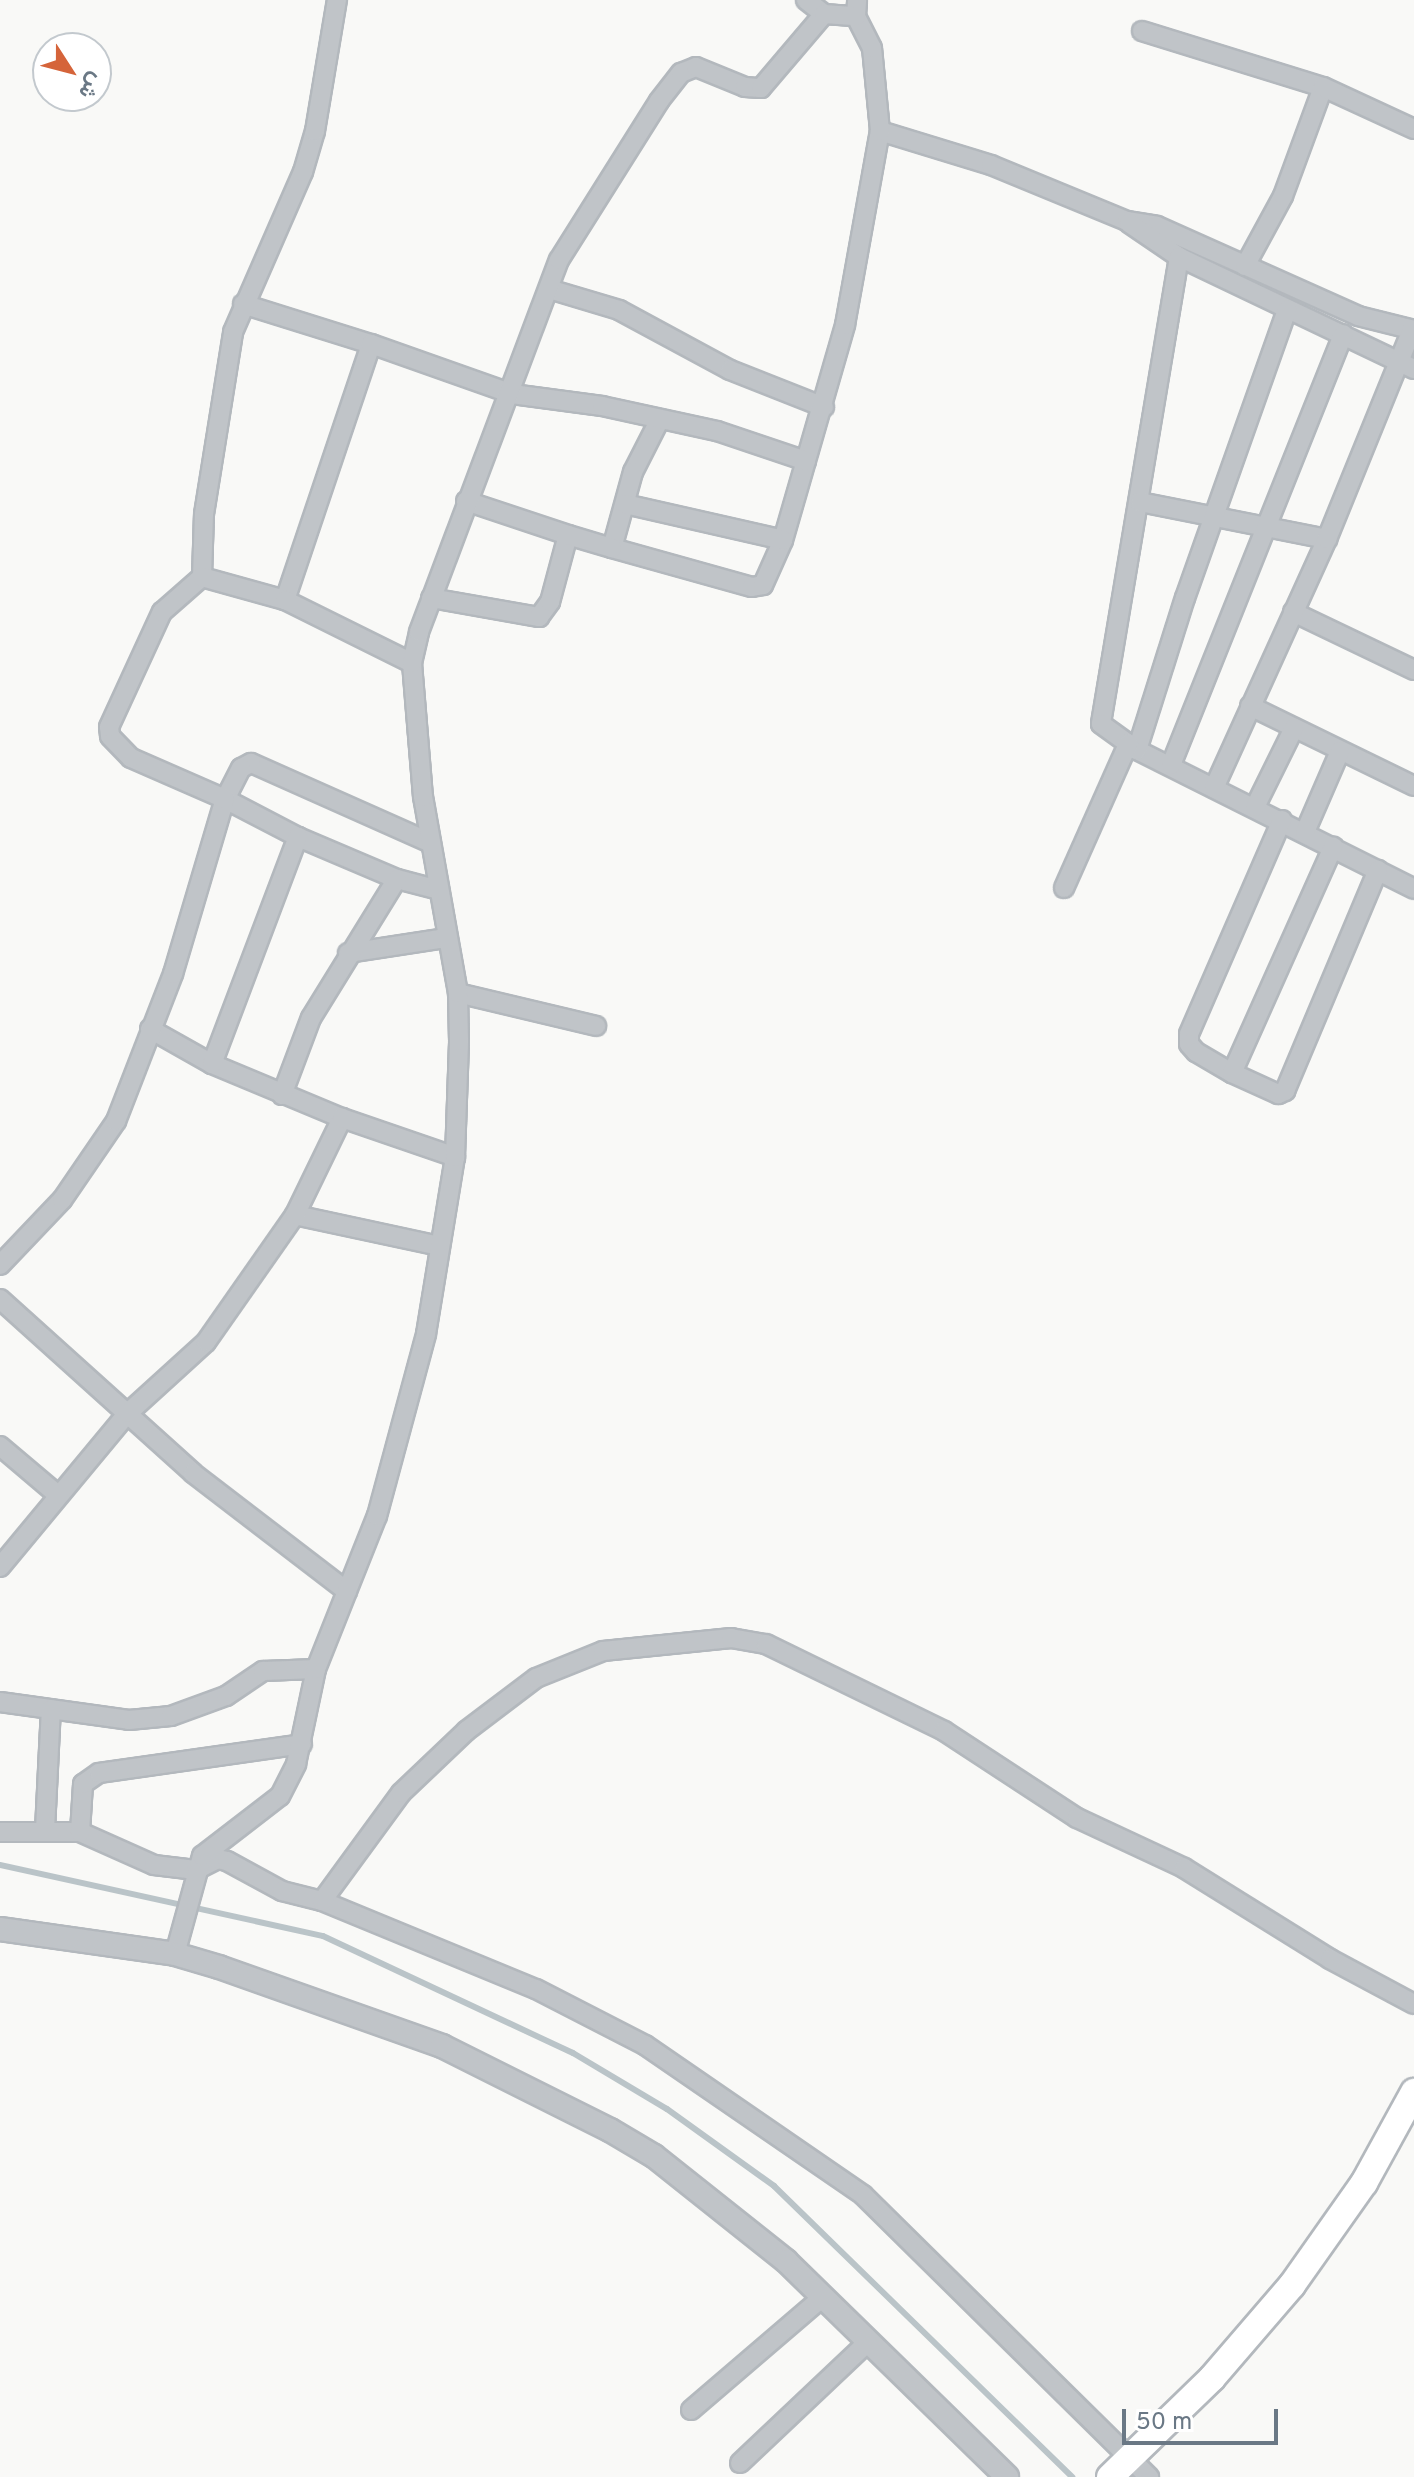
<!DOCTYPE html>
<meta charset="utf-8">
<style>
body{margin:0}
#map{position:relative;width:1414px;height:2477px;overflow:hidden;background:#f9f9f7;font-family:Overpass,Vazirmatn,sans-serif}
div>[style]{position:absolute}
[style*='--x']{left:calc(var(--x)*1px);top:calc(var(--y)*1px);width:calc(var(--w)*1px);rotate:calc(var(--a)*1deg)}
.stream>*{height:6px;margin:-3px;padding:0 3px;transform-origin:3px;border-radius:3px;background:#bac4c8}
.roads{filter:drop-shadow(2px 0 #b3b8bd) drop-shadow(-2px 0 #b3b8bd) drop-shadow(0 2px #b3b8bd) drop-shadow(0 -2px #b3b8bd)}
.minor>*{height:18px;margin:-9px;padding:0 9px;transform-origin:9px;border-radius:9px;background:#c0c4c8}
.tertiary>*{height:22px;margin:-11px;padding:0 11px;transform-origin:11px;border-radius:11px;background:#c0c4c8}
.secondary>*{height:26px;margin:-13px;padding:0 13px;transform-origin:13px;border-radius:13px;background:#fff}
span{translate:-50% -50%;white-space:nowrap;text-align:center;line-height:1.15;-webkit-text-stroke:8px #fff;paint-order:stroke}
.north{position:absolute;left:32px;top:32px;width:80px;height:80px;box-sizing:border-box;background:#fff;border:2px solid #c3c9ce;border-radius:50%;rotate:126deg;font-size:22px;font-weight:700;line-height:32px;text-align:center;color:#6a7885}
.north::after{content:'';display:block;margin:auto;width:28px;height:36px;background:#d5643a;clip-path:polygon(50% 0,100% 100%,50% 72%,0 100%)}
.scale{position:absolute;left:1122px;top:2409px;width:156px;height:36px;box-sizing:border-box;border:4px solid #6a7885;border-top:0;padding-left:10px;font-size:24px;line-height:28px;white-space:nowrap;color:#6a7885;-webkit-text-stroke:6px #fff;paint-order:stroke}
</style>
<div id="map">
<div class="stream">
<div style="--x:0;--y:1865;--w:331;--a:12.4"></div>
<div style="--x:323;--y:1936;--w:276;--a:25.1"></div>
<div style="--x:573;--y:2053;--w:109;--a:30.8"></div>
<div style="--x:667;--y:2109;--w:132;--a:35.7"></div>
<div style="--x:774;--y:2186;--w:417;--a:44.3"></div>
</div>
<div class="roads">
<div class="minor">
<div style="--x:806;--y:0;--w:23;--a:38"></div>
<div style="--x:1142;--y:31;--w:189;--a:17.2"></div>
<div style="--x:880;--y:131;--w:116;--a:17"></div>
<div style="--x:991;--y:165;--w:147;--a:22.4"></div>
<div style="--x:1127;--y:221;--w:30;--a:9"></div>
<div style="--x:1157;--y:226;--w:220;--a:24.1"></div>
<div style="--x:1358;--y:316;--w:58;--a:14"></div>
<div style="--x:1129;--y:223;--w:60;--a:34.2"></div>
<div style="--x:1179;--y:257;--w:260;--a:25.5"></div>
<div style="--x:1179;--y:257;--w:473;--a:99.5"></div>
<div style="--x:1101;--y:724;--w:44;--a:35.8"></div>
<div style="--x:1137;--y:750;--w:310;--a:26.6"></div>
<div style="--x:1245;--y:266;--w:80;--a:-61.5"></div>
<div style="--x:1283;--y:196;--w:116;--a:-69.8"></div>
<div style="--x:1323;--y:87;--w:100;--a:24.8"></div>
<div style="--x:549;--y:289;--w:73;--a:16.7"></div>
<div style="--x:619;--y:310;--w:126;--a:28.4"></div>
<div style="--x:730;--y:370;--w:101;--a:21.5"></div>
<div style="--x:243;--y:304;--w:134;--a:17.4"></div>
<div style="--x:660;--y:419;--w:59;--a:117"></div>
<div style="--x:633;--y:472;--w:79;--a:105.4"></div>
<div style="--x:612;--y:548;--w:145;--a:15.6"></div>
<div style="--x:752;--y:587;--w:11;--a:-10"></div>
<div style="--x:763;--y:585;--w:49;--a:-66"></div>
<div style="--x:783;--y:540;--w:224;--a:-73.9"></div>
<div style="--x:845;--y:325;--w:197;--a:-79.8"></div>
<div style="--x:880;--y:131;--w:83;--a:-95.5"></div>
<div style="--x:872;--y:48;--w:36;--a:-117"></div>
<div style="--x:856;--y:16;--w:16;--a:-86"></div>
<div style="--x:466;--y:501;--w:108;--a:18.4"></div>
<div style="--x:1140;--y:502;--w:191;--a:11.2"></div>
<div style="--x:625;--y:504;--w:162;--a:12.8"></div>
<div style="--x:202;--y:577;--w:63;--a:-88.2"></div>
<div style="--x:204;--y:514;--w:184;--a:-80.9"></div>
<div style="--x:233;--y:332;--w:175;--a:-66.4"></div>
<div style="--x:303;--y:172;--w:43;--a:-73.7"></div>
<div style="--x:315;--y:131;--w:133;--a:-80.5"></div>
<div style="--x:431;--y:598;--w:110;--a:10"></div>
<div style="--x:539;--y:617;--w:19;--a:-54"></div>
<div style="--x:550;--y:602;--w:69;--a:-75"></div>
<div style="--x:568;--y:535;--w:46;--a:16.5"></div>
<div style="--x:285;--y:600;--w:270;--a:-71.4"></div>
<div style="--x:371;--y:344;--w:150;--a:19.5"></div>
<div style="--x:512;--y:394;--w:91;--a:7.6"></div>
<div style="--x:602;--y:406;--w:118;--a:12.3"></div>
<div style="--x:717;--y:431;--w:94;--a:18.6"></div>
<div style="--x:1293;--y:612;--w:134;--a:25.6"></div>
<div style="--x:1250;--y:706;--w:182;--a:26"></div>
<div style="--x:1137;--y:750;--w:159;--a:-72.5"></div>
<div style="--x:1185;--y:598;--w:306;--a:-70.5"></div>
<div style="--x:1171;--y:765;--w:464;--a:-68.2"></div>
<div style="--x:1214;--y:788;--w:273;--a:-65.6"></div>
<div style="--x:1327;--y:539;--w:226;--a:-67.9"></div>
<div style="--x:1255;--y:807;--w:88;--a:-63.7"></div>
<div style="--x:1282;--y:820;--w:233;--a:113.5"></div>
<div style="--x:1189;--y:1034;--w:10;--a:90"></div>
<div style="--x:1189;--y:1044;--w:11;--a:49"></div>
<div style="--x:1196;--y:1052;--w:42;--a:30.3"></div>
<div style="--x:1232;--y:1073;--w:51;--a:24.5"></div>
<div style="--x:1278;--y:1094;--w:8;--a:-23"></div>
<div style="--x:1285;--y:1091;--w:240;--a:-67.2"></div>
<div style="--x:1305;--y:832;--w:88;--a:-66.6"></div>
<div style="--x:431;--y:843;--w:197;--a:-156"></div>
<div style="--x:251;--y:763;--w:11;--a:153"></div>
<div style="--x:241;--y:768;--w:35;--a:117"></div>
<div style="--x:225;--y:799;--w:82;--a:27.5"></div>
<div style="--x:298;--y:837;--w:108;--a:23"></div>
<div style="--x:397;--y:879;--w:43;--a:14.7"></div>
<div style="--x:1064;--y:888;--w:158;--a:-66"></div>
<div style="--x:348;--y:953;--w:99;--a:-8.7"></div>
<div style="--x:458;--y:993;--w:142;--a:13.4"></div>
<div style="--x:150;--y:1029;--w:71;--a:29.4"></div>
<div style="--x:212;--y:1064;--w:141;--a:22.6"></div>
<div style="--x:212;--y:1064;--w:243;--a:-69.3"></div>
<div style="--x:1232;--y:1073;--w:248;--a:-65.9"></div>
<div style="--x:282;--y:1095;--w:82;--a:-69.4"></div>
<div style="--x:311;--y:1018;--w:163;--a:-58.3"></div>
<div style="--x:295;--y:1215;--w:147;--a:12.1"></div>
<div style="--x:0;--y:1265;--w:90;--a:-46.4"></div>
<div style="--x:62;--y:1200;--w:96;--a:-55.6"></div>
<div style="--x:116;--y:1121;--w:158;--a:-68.8"></div>
<div style="--x:173;--y:974;--w:183;--a:-73.5"></div>
<div style="--x:225;--y:799;--w:103;--a:-156.4"></div>
<div style="--x:131;--y:758;--w:30;--a:-134"></div>
<div style="--x:110;--y:736;--w:9;--a:-96"></div>
<div style="--x:109;--y:727;--w:127;--a:-65.3"></div>
<div style="--x:162;--y:612;--w:53;--a:-41.2"></div>
<div style="--x:202;--y:577;--w:86;--a:15.5"></div>
<div style="--x:285;--y:600;--w:142;--a:26.4"></div>
<div style="--x:0;--y:1299;--w:260;--a:42"></div>
<div style="--x:193;--y:1473;--w:194;--a:37.5"></div>
<div style="--x:0;--y:1446;--w:76;--a:40.2"></div>
<div style="--x:0;--y:1567;--w:200;--a:-50.3"></div>
<div style="--x:128;--y:1413;--w:105;--a:-42.3"></div>
<div style="--x:206;--y:1342;--w:155;--a:-55"></div>
<div style="--x:295;--y:1215;--w:108;--a:-64.1"></div>
<div style="--x:342;--y:1118;--w:120;--a:19"></div>
<div style="--x:0;--y:1702;--w:130;--a:7.9"></div>
<div style="--x:129;--y:1720;--w:42;--a:-5.4"></div>
<div style="--x:171;--y:1716;--w:59;--a:-20"></div>
<div style="--x:226;--y:1696;--w:45;--a:-34"></div>
<div style="--x:263;--y:1671;--w:53;--a:-2.2"></div>
<div style="--x:45;--y:1830;--w:121;--a:-87.2"></div>
<div style="--x:0;--y:1832;--w:80;--a:0"></div>
<div style="--x:80;--y:1832;--w:81;--a:24"></div>
<div style="--x:154;--y:1865;--w:42;--a:6.8"></div>
<div style="--x:196;--y:1870;--w:25;--a:-27"></div>
<div style="--x:218;--y:1859;--w:9;--a:13"></div>
<div style="--x:227;--y:1861;--w:63;--a:28.6"></div>
<div style="--x:282;--y:1891;--w:41;--a:14"></div>
<div style="--x:322;--y:1901;--w:231;--a:22.4"></div>
<div style="--x:536;--y:1989;--w:123;--a:27.2"></div>
<div style="--x:645;--y:2045;--w:265;--a:34.5"></div>
<div style="--x:863;--y:2195;--w:402;--a:44.6"></div>
<div style="--x:80;--y:1832;--w:48;--a:-86.4"></div>
<div style="--x:83;--y:1784;--w:19;--a:-35"></div>
<div style="--x:99;--y:1773;--w:205;--a:-8.1"></div>
<div style="--x:322;--y:1901;--w:134;--a:-53.8"></div>
<div style="--x:401;--y:1793;--w:90;--a:-43.6"></div>
<div style="--x:466;--y:1731;--w:88;--a:-37.1"></div>
<div style="--x:536;--y:1678;--w:72;--a:-21.9"></div>
<div style="--x:603;--y:1651;--w:129;--a:-5.8"></div>
<div style="--x:731;--y:1638;--w:36;--a:10"></div>
<div style="--x:766;--y:1644;--w:198;--a:26"></div>
<div style="--x:944;--y:1731;--w:159;--a:33.2"></div>
<div style="--x:1077;--y:1818;--w:118;--a:25"></div>
<div style="--x:1184;--y:1868;--w:172;--a:31.9"></div>
<div style="--x:1330;--y:1959;--w:95;--a:28.2"></div>
<div style="--x:175;--y:1954;--w:102;--a:-74.6"></div>
<div style="--x:202;--y:1856;--w:98;--a:-37.6"></div>
<div style="--x:280;--y:1796;--w:36;--a:-63"></div>
<div style="--x:296;--y:1764;--w:97;--a:-78.1"></div>
<div style="--x:316;--y:1669;--w:165;--a:-68.3"></div>
<div style="--x:377;--y:1516;--w:188;--a:-74.9"></div>
<div style="--x:426;--y:1334;--w:179;--a:-80.7"></div>
<div style="--x:455;--y:1157;--w:116;--a:-88"></div>
<div style="--x:459;--y:1041;--w:48;--a:-91.2"></div>
<div style="--x:458;--y:993;--w:199;--a:-100.1"></div>
<div style="--x:423;--y:797;--w:134;--a:-94.7"></div>
<div style="--x:412;--y:663;--w:32;--a:-77"></div>
<div style="--x:419;--y:632;--w:397;--a:-69.4"></div>
<div style="--x:559;--y:260;--w:188;--a:-57.8"></div>
<div style="--x:659;--y:101;--w:36;--a:-52"></div>
<div style="--x:681;--y:73;--w:16;--a:-22"></div>
<div style="--x:696;--y:67;--w:53;--a:22.2"></div>
<div style="--x:745;--y:87;--w:16;--a:4"></div>
<div style="--x:761;--y:88;--w:97;--a:-49.6"></div>
<div style="--x:824;--y:14;--w:32;--a:4"></div>
<div style="--x:691;--y:2410;--w:174;--a:-40.6"></div>
<div style="--x:740;--y:2463;--w:178;--a:-43.4"></div>
</div>
<div class="tertiary">
<div style="--x:0;--y:1929;--w:177;--a:8.1"></div>
<div style="--x:175;--y:1954;--w:46;--a:16.5"></div>
<div style="--x:219;--y:1967;--w:237;--a:19.5"></div>
<div style="--x:442;--y:2046;--w:188;--a:26.6"></div>
<div style="--x:610;--y:2130;--w:51;--a:30.6"></div>
<div style="--x:654;--y:2156;--w:169;--a:38.5"></div>
<div style="--x:786;--y:2261;--w:309;--a:44.3"></div>
</div>
<div class="secondary">
<div style="--x:1110;--y:2477;--w:142;--a:-44.1"></div>
<div style="--x:1212;--y:2378;--w:123;--a:-49.3"></div>
<div style="--x:1292;--y:2285;--w:125;--a:-54.8"></div>
<div style="--x:1364;--y:2183;--w:104;--a:-61.2"></div>
</div>
</div>
<div class="north">ش</div>
<div class="scale">50 m</div>
</div>
